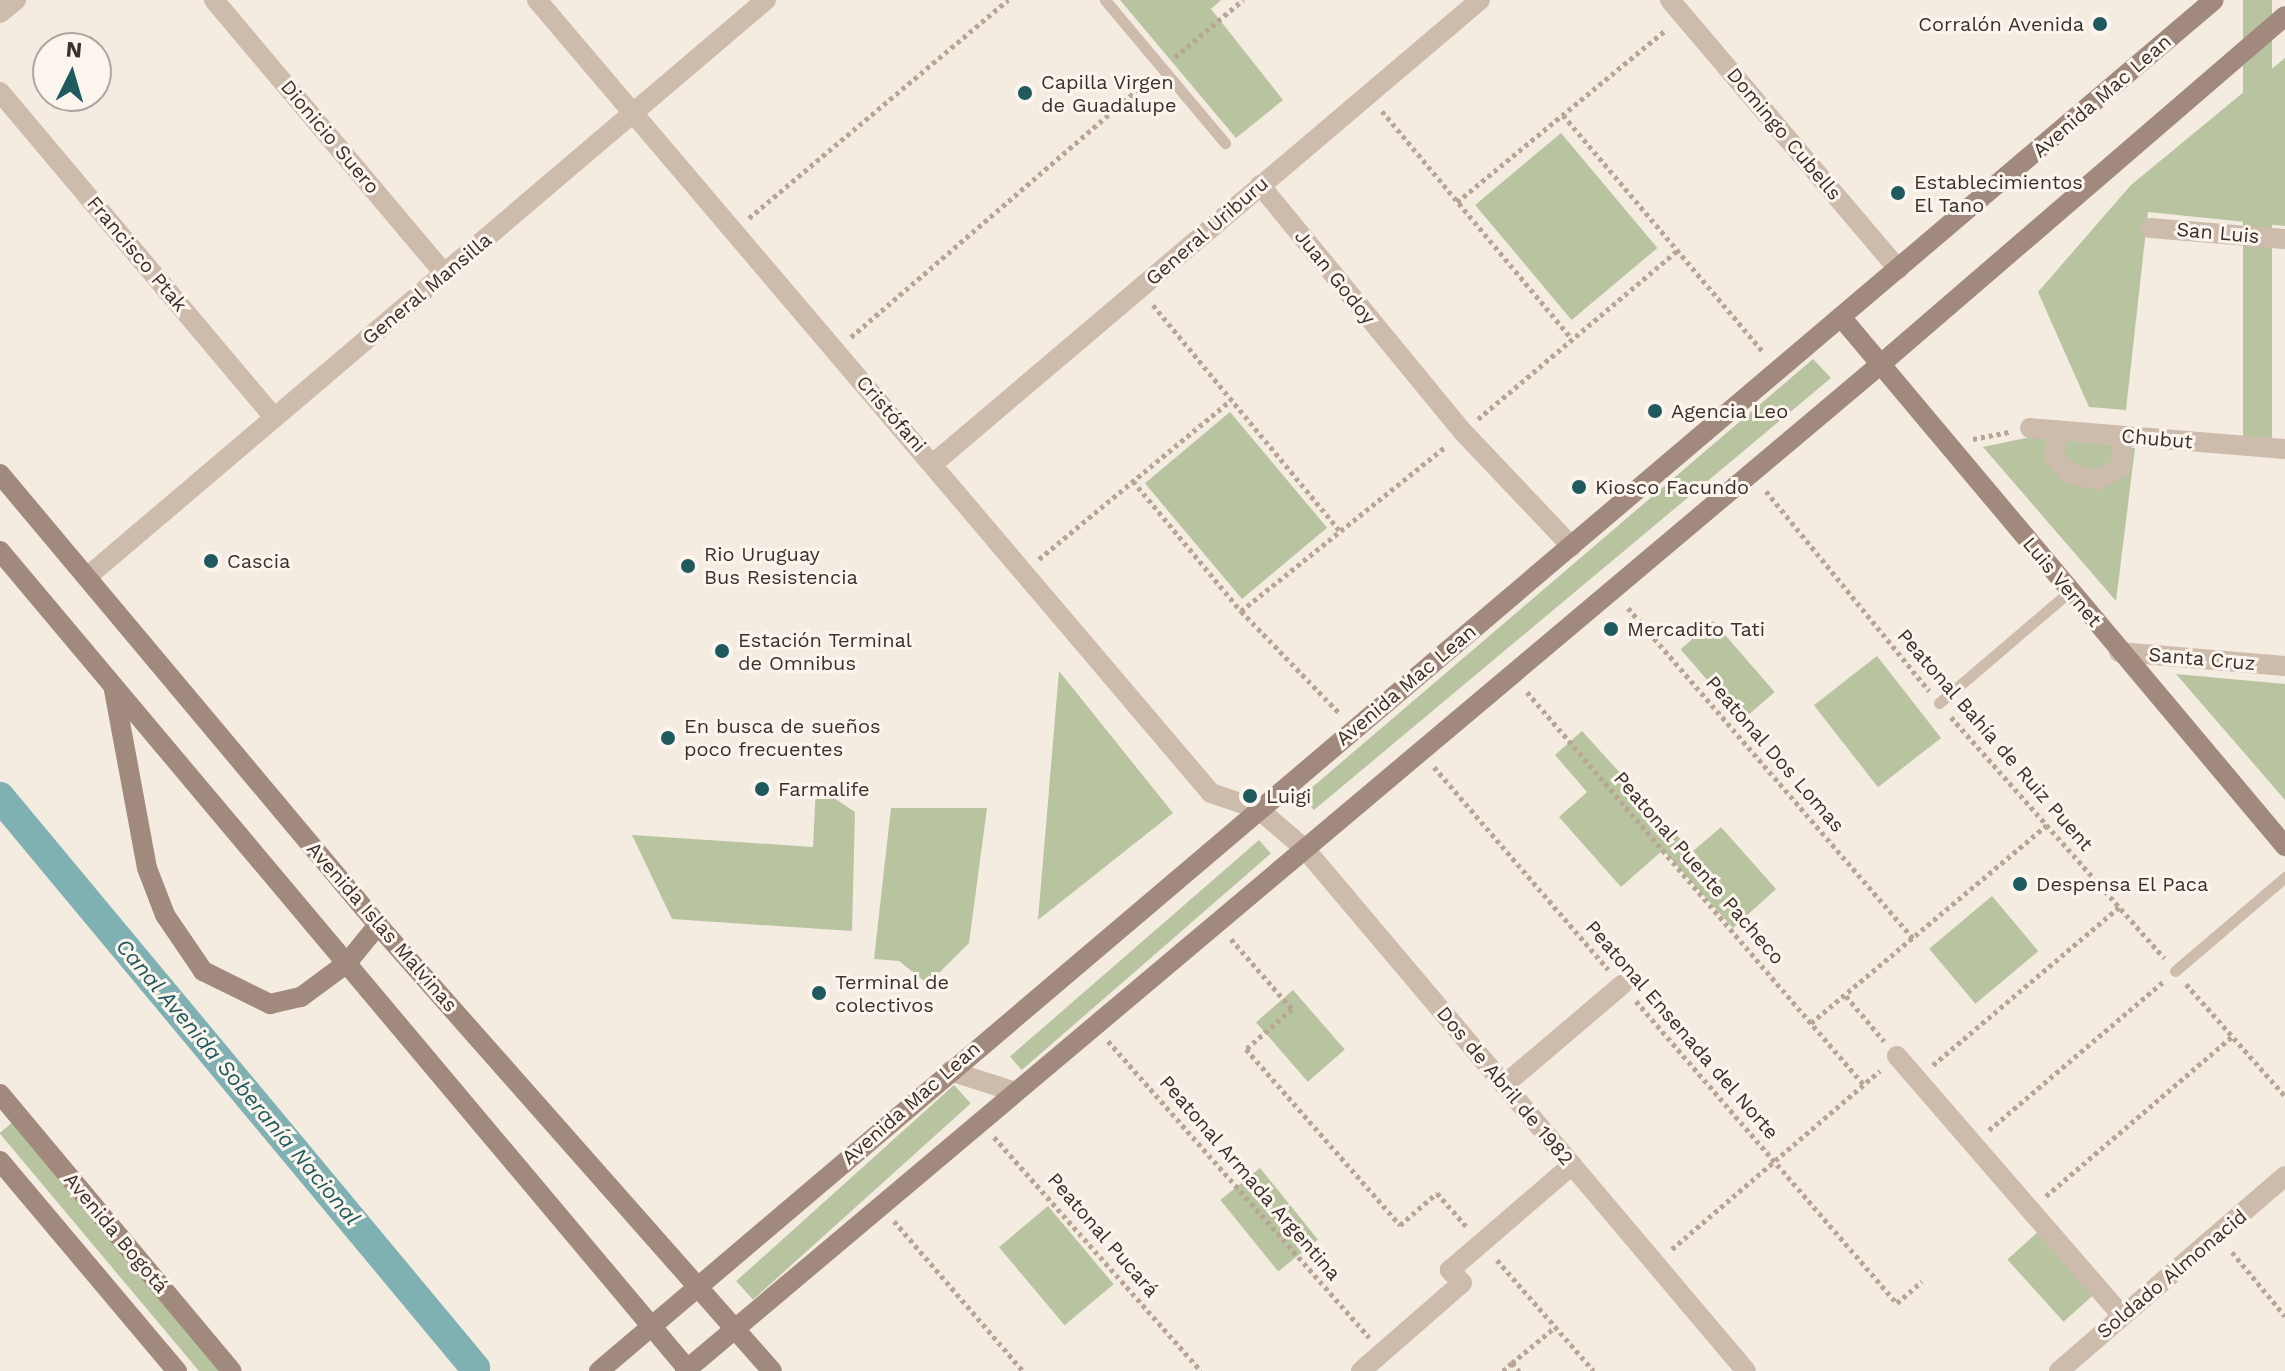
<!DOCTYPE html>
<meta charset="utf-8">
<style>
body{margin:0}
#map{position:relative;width:2285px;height:1371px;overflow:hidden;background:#f4ebe1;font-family:"Work Sans",sans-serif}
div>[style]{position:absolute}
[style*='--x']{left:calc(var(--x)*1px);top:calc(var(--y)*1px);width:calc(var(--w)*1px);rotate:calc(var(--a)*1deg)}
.green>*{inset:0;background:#b8c4a0;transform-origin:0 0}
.canal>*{height:30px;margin:-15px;padding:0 15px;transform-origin:15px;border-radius:15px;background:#7fb0b2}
.path>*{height:5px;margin-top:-2.5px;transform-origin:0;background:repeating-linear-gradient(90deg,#b9a596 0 4px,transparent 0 8px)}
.lane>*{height:11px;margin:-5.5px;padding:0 5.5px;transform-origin:5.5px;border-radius:5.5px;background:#cdbbac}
.street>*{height:20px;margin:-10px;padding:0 10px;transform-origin:10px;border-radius:10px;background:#cdbbac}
.secondary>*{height:20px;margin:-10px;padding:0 10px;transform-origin:10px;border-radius:10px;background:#a18a7d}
.dots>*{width:22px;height:22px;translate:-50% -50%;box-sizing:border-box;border:4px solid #fbf5ee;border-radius:50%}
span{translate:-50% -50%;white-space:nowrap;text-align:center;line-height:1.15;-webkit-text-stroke:6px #fbf5ee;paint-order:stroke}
.poi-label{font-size:20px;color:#3b302b}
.right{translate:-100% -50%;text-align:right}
.left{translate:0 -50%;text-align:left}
.street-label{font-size:20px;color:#3b302b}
.water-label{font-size:22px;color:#1f5a5e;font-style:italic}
.north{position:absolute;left:32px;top:32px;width:80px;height:80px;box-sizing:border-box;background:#fbf5ee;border:2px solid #aea6a0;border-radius:50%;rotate:5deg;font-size:22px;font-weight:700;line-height:32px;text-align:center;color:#3b302b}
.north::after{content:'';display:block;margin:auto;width:28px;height:36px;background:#1f5a5e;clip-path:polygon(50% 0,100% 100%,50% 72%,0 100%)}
</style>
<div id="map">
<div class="green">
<div style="clip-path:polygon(1120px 0,1221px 0,1211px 9px,1283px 100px,1236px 138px)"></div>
<div style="left:2243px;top:0;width:29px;height:455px"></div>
<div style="clip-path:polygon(2285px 58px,2285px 226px,2148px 212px,2126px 410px,2089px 407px,2038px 292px,2131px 185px)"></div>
<div style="left:1561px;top:133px;width:150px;height:112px;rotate:50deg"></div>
<div style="clip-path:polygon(1813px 359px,1831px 378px,1314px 810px,1302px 796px)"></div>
<div style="left:1230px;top:412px;width:151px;height:111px;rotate:50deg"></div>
<div style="clip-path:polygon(2040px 435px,2135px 448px,2116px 601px,1983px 447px)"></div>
<div style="left:1713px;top:621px;width:94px;height:43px;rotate:49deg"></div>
<div style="left:1877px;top:656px;width:104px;height:80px;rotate:52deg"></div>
<div style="clip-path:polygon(1059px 671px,1173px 813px,1038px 920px)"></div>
<div style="clip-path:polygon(2176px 674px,2285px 684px,2285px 800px)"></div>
<div style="clip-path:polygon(1582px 731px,1692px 852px,1721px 827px,1776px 889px,1733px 928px,1663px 850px,1621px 887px,1559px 817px,1587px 792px,1555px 755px)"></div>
<div style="clip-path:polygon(816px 786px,855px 812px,852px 931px,672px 919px,632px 835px,813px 847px)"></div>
<div style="clip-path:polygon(891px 808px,987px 808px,969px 943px,928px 984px,899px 961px,874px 959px)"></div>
<div style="left:1259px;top:840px;width:18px;height:330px;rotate:49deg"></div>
<div style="left:1992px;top:896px;width:72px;height:82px;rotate:50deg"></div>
<div style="left:1293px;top:990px;width:79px;height:49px;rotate:49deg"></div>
<div style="left:954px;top:1085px;width:25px;height:293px;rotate:48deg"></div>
<div style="left:14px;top:1121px;width:325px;height:19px;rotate:50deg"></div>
<div style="left:1260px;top:1168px;width:92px;height:51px;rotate:51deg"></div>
<div style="left:1048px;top:1206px;width:102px;height:64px;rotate:50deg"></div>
<div style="left:2040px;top:1230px;width:84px;height:44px;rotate:48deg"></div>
</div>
<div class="canal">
<div style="--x:0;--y:797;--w:743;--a:50.24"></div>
</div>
<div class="path">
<div style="--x:1175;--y:57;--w:89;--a:-40"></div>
<div style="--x:1382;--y:111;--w:295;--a:50.2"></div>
<div style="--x:1563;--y:115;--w:310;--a:49.8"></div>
<div style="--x:1457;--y:202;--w:272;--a:-39.5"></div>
<div style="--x:749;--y:218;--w:339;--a:-40.1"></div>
<div style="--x:1153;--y:305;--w:292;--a:50.4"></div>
<div style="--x:851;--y:337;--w:395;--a:-40.8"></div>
<div style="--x:1478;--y:419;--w:260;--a:-40.2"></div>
<div style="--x:1973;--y:439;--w:38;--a:-11"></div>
<div style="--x:1133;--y:481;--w:169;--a:50.3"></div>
<div style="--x:1241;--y:611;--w:141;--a:46.1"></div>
<div style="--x:1766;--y:491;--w:258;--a:50.8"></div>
<div style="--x:1039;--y:559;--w:249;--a:-39.6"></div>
<div style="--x:1628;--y:608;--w:437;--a:49.2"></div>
<div style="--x:1241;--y:611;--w:263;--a:-38.8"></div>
<div style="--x:1527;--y:692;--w:518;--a:49.39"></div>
<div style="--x:1951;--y:717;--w:322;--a:48.5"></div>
<div style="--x:1434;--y:767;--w:267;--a:49.3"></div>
<div style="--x:1231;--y:939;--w:93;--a:48.9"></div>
<div style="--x:1292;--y:1009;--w:61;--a:139"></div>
<div style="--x:1246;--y:1049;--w:234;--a:48.8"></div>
<div style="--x:1400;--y:1225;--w:49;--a:-40.9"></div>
<div style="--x:1437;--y:1193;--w:44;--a:48.7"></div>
<div style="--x:2186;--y:984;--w:149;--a:48.5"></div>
<div style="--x:1846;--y:996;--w:59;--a:49.8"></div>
<div style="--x:1636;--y:1001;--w:399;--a:49.2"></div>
<div style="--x:1897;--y:1303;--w:33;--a:-41"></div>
<div style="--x:1811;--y:1023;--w:308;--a:-40"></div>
<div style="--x:1108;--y:1041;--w:395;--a:48.6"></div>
<div style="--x:1933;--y:1065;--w:244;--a:-40.3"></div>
<div style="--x:1989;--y:1130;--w:230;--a:-40.4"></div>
<div style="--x:994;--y:1137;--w:312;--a:48.5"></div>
<div style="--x:2046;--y:1196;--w:246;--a:-40.6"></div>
<div style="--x:894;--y:1221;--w:198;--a:49.3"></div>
<div style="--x:1672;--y:1249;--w:274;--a:-40.6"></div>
<div style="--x:2232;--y:1252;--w:83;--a:50.4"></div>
<div style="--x:1497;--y:1260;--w:147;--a:48.9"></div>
<div style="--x:1512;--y:1363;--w:56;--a:-39.9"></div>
<div style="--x:1503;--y:1371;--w:12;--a:-42"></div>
<div style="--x:1512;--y:1363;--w:11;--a:49"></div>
</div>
<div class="lane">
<div style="--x:1105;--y:0;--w:187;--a:50"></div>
<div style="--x:1939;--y:703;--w:171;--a:-40.5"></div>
<div style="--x:2175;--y:971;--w:145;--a:-40.5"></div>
</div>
<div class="street">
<div style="--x:214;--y:0;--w:358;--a:49.9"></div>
<div style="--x:537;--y:0;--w:1041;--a:49.64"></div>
<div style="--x:1211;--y:793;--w:50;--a:18.8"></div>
<div style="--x:1258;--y:809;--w:62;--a:40.4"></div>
<div style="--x:1305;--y:849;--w:683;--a:49.81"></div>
<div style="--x:1670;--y:0;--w:353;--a:49.7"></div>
<div style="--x:0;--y:13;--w:21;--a:-39"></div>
<div style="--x:0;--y:92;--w:425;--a:49.9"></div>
<div style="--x:1260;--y:185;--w:320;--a:50.6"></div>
<div style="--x:1463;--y:432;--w:158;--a:46.5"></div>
<div style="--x:2150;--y:228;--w:135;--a:4.7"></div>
<div style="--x:2030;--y:428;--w:256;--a:4.7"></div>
<div style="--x:2056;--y:430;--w:26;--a:94"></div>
<div style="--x:2054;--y:456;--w:23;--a:49"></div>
<div style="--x:2069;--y:473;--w:30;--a:14"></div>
<div style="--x:2098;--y:480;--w:26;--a:-29"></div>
<div style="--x:2121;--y:467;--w:31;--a:-90"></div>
<div style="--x:934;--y:463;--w:716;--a:-40.3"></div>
<div style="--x:87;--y:577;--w:891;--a:-40.36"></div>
<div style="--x:2119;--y:652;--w:167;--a:4.8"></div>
<div style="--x:1897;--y:1056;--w:344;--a:49.1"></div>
<div style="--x:950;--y:1071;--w:69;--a:17.7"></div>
<div style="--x:1504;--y:1085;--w:155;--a:-40.3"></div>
<div style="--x:1361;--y:1371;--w:134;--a:-41.1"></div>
<div style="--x:1462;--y:1283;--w:18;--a:-133"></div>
<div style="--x:1450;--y:1270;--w:161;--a:-40.7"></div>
<div style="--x:2059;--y:1371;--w:298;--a:-40.8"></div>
</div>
<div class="secondary">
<div style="--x:1841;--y:317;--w:691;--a:49.99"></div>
<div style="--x:0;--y:474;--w:588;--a:50.03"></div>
<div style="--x:378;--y:925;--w:595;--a:48.54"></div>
<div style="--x:0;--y:551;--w:1071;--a:49.96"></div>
<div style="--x:114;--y:690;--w:181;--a:79.5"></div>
<div style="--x:147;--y:868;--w:50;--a:69"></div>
<div style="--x:165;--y:915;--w:68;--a:55.8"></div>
<div style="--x:203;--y:971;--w:75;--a:26.2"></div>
<div style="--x:270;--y:1004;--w:32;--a:-13"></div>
<div style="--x:301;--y:997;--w:57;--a:-36.5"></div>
<div style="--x:347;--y:963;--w:49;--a:-50.8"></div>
<div style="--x:0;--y:1094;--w:361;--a:50.1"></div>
<div style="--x:0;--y:1161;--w:275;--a:49.9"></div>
<div style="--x:599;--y:1371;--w:2118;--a:-40.33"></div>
<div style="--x:685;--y:1371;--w:1563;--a:-40.1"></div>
<div style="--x:1881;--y:364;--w:533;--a:-40.74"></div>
</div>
<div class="dots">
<div style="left:2100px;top:24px;background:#1f5a5e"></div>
<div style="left:1025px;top:93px;background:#1f5a5e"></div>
<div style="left:1898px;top:193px;background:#1f5a5e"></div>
<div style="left:1655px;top:411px;background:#1f5a5e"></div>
<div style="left:1579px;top:487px;background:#1f5a5e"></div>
<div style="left:211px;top:561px;background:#1f5a5e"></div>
<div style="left:688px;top:566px;background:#1f5a5e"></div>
<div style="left:1611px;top:629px;background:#1f5a5e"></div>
<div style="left:722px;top:651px;background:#1f5a5e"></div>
<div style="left:668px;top:738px;background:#1f5a5e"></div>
<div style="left:762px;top:789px;background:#1f5a5e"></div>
<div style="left:1250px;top:796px;background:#1f5a5e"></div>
<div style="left:2020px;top:884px;background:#1f5a5e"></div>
<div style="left:819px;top:993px;background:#1f5a5e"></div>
</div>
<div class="poi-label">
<span class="right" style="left:2084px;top:24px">Corralón Avenida</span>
<span class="left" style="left:1041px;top:94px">Capilla Virgen<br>de Guadalupe</span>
<span class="left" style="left:1914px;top:194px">Establecimientos<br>El Tano</span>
<span class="left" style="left:1671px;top:411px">Agencia Leo</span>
<span class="left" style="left:1595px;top:487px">Kiosco Facundo</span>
<span class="left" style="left:704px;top:566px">Rio Uruguay<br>Bus Resistencia</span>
<span class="left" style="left:227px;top:561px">Cascia</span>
<span class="left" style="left:1627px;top:629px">Mercadito Tati</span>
<span class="left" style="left:738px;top:652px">Estación Terminal<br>de Omnibus</span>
<span class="left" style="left:684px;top:738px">En busca de sueños<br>poco frecuentes</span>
<span class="left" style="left:778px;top:789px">Farmalife</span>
<span class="left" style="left:1266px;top:796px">Luigi</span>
<span class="left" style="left:2036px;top:884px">Despensa El Paca</span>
<span class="left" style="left:835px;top:994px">Terminal de<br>colectivos</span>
</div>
<div class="street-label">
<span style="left:2102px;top:96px;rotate:-41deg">Avenida Mac Lean</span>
<span style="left:1784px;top:134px;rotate:50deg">Domingo Cubells</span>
<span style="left:330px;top:137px;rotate:50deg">Dionicio Suero</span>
<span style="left:1207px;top:231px;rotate:-41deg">General Uriburu</span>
<span style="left:2218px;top:233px;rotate:5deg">San Luis</span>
<span style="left:137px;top:254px;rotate:50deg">Francisco Ptak</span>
<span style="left:1335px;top:277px;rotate:51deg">Juan Godoy</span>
<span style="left:427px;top:289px;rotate:-40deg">General Mansilla</span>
<span style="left:891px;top:414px;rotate:49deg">Cristófani</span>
<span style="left:2157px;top:439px;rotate:5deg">Chubut</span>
<span style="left:2062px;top:582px;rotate:50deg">Luis Vernet</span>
<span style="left:2202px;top:659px;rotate:5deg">Santa Cruz</span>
<span style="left:1406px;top:685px;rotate:-40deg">Avenida Mac Lean</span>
<span style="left:1995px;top:740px;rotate:49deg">Peatonal Bahía de Ruiz Puent</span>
<span style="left:1775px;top:754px;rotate:49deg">Peatonal Dos Lomas</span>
<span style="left:1699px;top:868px;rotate:49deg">Peatonal Puente Pacheco</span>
<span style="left:382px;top:927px;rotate:49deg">Avenida Islas Malvinas</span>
<span style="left:1682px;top:1030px;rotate:49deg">Peatonal Ensenada del Norte</span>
<span style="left:1505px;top:1086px;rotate:50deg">Dos de Abril de 1982</span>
<span style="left:911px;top:1103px;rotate:-41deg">Avenida Mac Lean</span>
<span style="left:1250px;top:1178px;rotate:49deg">Peatonal Armada Argentina</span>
<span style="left:116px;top:1233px;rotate:50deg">Avenida Bogotá</span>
<span style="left:1103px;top:1235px;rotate:49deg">Peatonal Pucará</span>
<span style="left:2172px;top:1274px;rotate:-40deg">Soldado Almonacid</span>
</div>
<div class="water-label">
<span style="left:238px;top:1082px;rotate:50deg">Canal Avenida Soberanía Nacional</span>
</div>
<div class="north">N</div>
</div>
